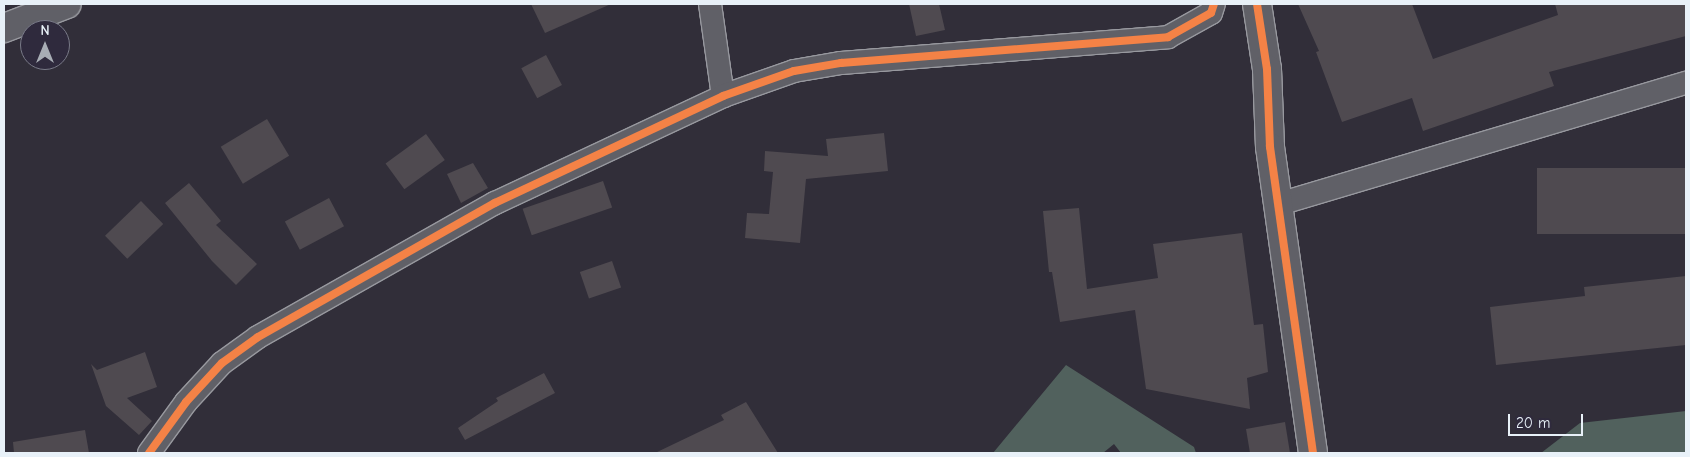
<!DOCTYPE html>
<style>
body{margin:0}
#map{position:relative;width:1690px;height:457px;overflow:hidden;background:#312e39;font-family:"Comic Neue",sans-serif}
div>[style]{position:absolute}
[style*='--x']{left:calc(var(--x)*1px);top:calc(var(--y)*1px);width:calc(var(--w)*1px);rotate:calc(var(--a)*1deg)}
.green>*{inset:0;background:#51615d}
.building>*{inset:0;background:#4f4a50;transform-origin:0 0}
.roads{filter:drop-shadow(1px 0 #98999f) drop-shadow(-1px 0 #98999f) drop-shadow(0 1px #98999f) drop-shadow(0 -1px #98999f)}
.street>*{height:22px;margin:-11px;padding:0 11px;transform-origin:11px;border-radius:11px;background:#606067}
.secondary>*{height:28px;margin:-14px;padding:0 14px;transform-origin:14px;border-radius:14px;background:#606067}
.cycleway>*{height:8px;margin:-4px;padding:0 4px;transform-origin:4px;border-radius:4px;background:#f48246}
span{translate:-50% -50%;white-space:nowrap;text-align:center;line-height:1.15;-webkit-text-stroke:4.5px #2f2a3d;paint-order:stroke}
.frame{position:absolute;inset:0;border:5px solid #e8f1f8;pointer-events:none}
.north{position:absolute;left:20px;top:20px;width:50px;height:50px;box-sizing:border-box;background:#2f2a3d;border:1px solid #797a88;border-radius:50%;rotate:0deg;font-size:14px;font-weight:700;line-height:20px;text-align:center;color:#e8f1f8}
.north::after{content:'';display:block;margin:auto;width:18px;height:22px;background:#a8adb5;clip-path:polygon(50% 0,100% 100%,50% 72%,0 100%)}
.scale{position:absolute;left:1508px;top:414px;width:75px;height:22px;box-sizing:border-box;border:2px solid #e8f1f8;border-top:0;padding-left:6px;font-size:15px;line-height:18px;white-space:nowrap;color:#e8f1f8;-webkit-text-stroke:4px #2f2a3d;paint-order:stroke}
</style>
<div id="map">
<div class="green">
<div style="clip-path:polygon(1066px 365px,1194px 447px,1196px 453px,1121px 453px,1114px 444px,1103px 453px,993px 453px)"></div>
<div style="clip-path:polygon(1686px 411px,1686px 453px,1541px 453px,1580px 423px)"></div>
</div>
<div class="building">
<div style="clip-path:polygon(531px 4px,611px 4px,545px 33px)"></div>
<div style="clip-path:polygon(909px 4px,939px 4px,945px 30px,916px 36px)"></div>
<div style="clip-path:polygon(1298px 4px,1412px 4px,1433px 59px,1558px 15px,1555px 4px,1686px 4px,1686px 36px,1549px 72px,1554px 86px,1423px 131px,1412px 98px,1342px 122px,1316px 52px,1319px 51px)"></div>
<div style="left:546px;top:55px;width:34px;height:28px;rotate:62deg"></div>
<div style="left:267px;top:119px;width:43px;height:54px;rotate:59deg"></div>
<div style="clip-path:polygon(884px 133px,888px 171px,806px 179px,800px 243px,745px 238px,747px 213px,769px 214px,773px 172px,764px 171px,765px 151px,828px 156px,826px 139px)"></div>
<div style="left:426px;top:134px;width:32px;height:50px;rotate:54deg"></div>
<div style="clip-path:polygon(473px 163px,488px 188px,461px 203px,447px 174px)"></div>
<div style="left:1686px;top:168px;width:66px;height:149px;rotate:90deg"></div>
<div style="left:603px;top:181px;width:28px;height:85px;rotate:71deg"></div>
<div style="clip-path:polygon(189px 183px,221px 221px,216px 225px,257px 264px,236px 285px,212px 261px,165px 203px)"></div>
<div style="left:329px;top:198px;width:32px;height:50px;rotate:62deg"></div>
<div style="left:141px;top:201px;width:32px;height:50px;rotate:46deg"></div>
<div style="clip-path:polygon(1079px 208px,1087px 289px,1158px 278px,1153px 244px,1242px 233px,1254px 325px,1263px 324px,1268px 372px,1247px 378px,1250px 409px,1146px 389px,1135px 310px,1060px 322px,1052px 272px,1049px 272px,1043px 211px)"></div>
<div style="left:612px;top:261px;width:28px;height:34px;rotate:71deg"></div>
<div style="clip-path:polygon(1686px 276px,1686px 345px,1496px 365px,1490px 307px,1585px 296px,1584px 287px)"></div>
<div style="clip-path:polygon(145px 352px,157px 387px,127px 398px,152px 421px,139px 435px,106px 406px,91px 364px,97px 370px)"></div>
<div style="clip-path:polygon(544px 373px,555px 393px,465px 440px,458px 428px,498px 401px,496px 398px)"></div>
<div style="clip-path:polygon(746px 402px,778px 453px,655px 453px,724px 420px,721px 415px)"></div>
<div style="clip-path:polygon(1285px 422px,1290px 453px,1250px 453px,1246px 429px)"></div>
<div style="clip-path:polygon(85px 430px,89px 453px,14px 453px,13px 442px)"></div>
</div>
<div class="roads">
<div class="street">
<div style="--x:710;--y:4;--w:93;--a:82"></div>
<div style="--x:1279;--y:204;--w:425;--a:-16.6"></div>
<div style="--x:149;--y:453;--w:63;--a:-54"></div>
<div style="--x:186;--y:402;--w:53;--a:-47.3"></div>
<div style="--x:222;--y:363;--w:44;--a:-35.8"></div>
<div style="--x:258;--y:337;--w:272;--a:-29.5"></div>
<div style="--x:495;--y:203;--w:252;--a:-25.1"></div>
<div style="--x:723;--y:96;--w:75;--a:-19.4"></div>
<div style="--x:794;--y:71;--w:48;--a:-9.7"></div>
<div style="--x:841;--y:63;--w:328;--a:-4.5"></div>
<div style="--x:1168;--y:37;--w:49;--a:-29.2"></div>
<div style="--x:1211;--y:13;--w:9;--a:-72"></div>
</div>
<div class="secondary">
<div style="--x:1257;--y:4;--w:66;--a:81.3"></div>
<div style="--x:1267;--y:69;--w:78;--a:87.8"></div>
<div style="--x:1270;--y:147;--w:309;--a:82"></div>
<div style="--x:4;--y:28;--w:67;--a:-20.9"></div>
</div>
</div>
<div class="cycleway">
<div style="--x:1257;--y:4;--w:66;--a:81.3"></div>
<div style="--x:1267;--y:69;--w:78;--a:87.8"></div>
<div style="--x:1270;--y:147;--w:309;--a:82"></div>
<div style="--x:149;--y:453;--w:63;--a:-54"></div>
<div style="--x:186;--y:402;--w:53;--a:-47.3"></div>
<div style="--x:222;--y:363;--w:44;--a:-35.8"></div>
<div style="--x:258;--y:337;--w:272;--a:-29.5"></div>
<div style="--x:495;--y:203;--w:252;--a:-25.1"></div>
<div style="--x:723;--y:96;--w:75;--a:-19.4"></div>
<div style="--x:794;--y:71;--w:48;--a:-9.7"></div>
<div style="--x:841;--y:63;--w:328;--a:-4.5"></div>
<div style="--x:1168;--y:37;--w:49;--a:-29.2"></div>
<div style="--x:1211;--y:13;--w:9;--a:-72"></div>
</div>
<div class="frame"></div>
<div class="north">N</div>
<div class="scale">20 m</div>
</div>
